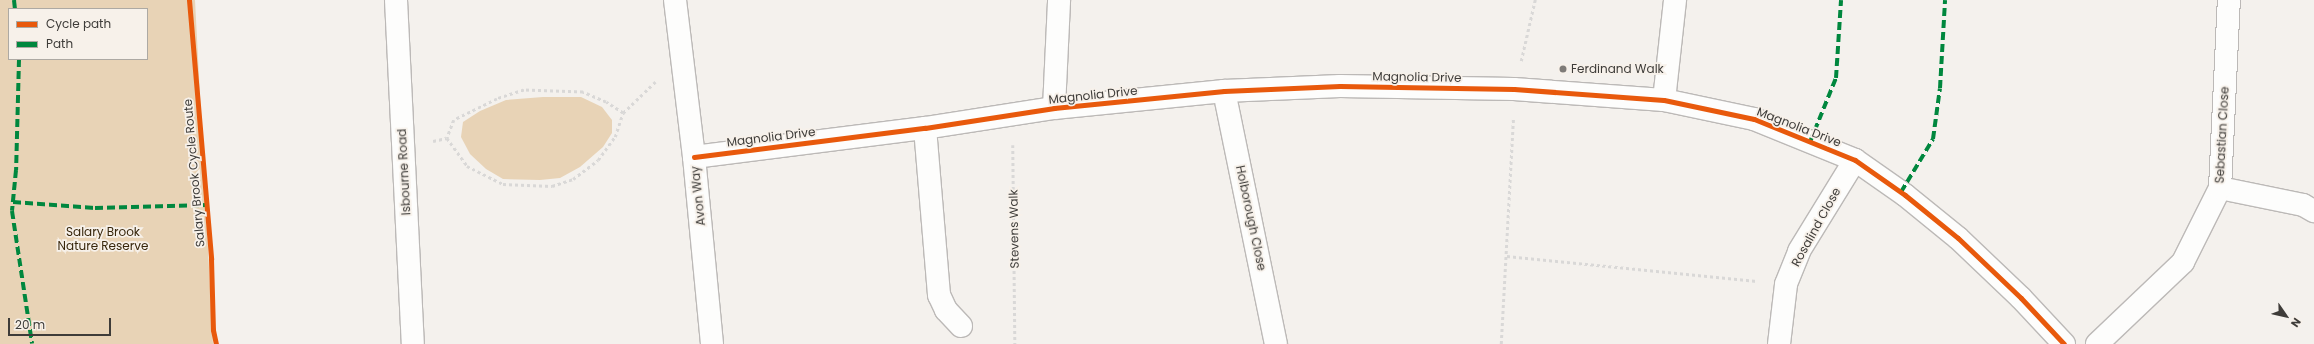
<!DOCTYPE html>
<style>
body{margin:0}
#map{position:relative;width:2314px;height:344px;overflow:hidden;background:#f4f1ed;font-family:Poppins,sans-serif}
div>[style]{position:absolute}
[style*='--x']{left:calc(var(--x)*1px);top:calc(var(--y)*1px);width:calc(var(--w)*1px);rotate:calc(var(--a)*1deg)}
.green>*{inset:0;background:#e8d3b6}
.path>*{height:2.5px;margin-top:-1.25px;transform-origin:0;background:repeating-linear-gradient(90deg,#d9d8d7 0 3px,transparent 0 6px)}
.roads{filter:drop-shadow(1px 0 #bcb9b7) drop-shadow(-1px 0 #bcb9b7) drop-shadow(0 1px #bcb9b7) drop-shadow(0 -1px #bcb9b7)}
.minor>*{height:22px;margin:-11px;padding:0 11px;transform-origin:11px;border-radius:11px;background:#fdfdfc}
.quiet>*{height:4px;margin-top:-2px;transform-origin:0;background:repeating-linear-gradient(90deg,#00873e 0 8px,transparent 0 12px)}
.cycleway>*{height:5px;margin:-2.5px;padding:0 2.5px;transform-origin:2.5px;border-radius:2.5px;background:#e8590c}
.dots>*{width:11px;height:11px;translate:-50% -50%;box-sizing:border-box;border:2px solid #f7f1ea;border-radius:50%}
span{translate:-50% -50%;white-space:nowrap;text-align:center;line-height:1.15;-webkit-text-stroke:3.5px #f7f1ea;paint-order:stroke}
.poi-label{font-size:12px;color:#3e3c39}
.left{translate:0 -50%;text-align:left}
.street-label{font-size:12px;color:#3e3c39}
.park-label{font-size:12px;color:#38270c}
.legend{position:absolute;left:8px;top:8px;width:140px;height:52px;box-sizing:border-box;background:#f7f1ea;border:1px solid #ada9a3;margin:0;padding:5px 7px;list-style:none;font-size:12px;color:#3e3c39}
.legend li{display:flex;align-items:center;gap:8px;height:20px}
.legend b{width:20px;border:1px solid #ada9a3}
.north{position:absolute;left:2266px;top:296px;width:40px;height:40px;-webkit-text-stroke:3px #f7f1ea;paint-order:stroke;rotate:124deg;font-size:11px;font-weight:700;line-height:16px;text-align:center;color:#3e3c39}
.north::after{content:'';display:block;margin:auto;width:14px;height:18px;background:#3e3c39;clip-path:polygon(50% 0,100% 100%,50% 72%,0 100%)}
.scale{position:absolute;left:8px;top:318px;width:103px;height:18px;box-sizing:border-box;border:2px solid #3e3c39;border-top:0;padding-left:5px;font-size:12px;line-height:14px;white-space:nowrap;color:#3e3c39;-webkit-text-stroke:3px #f7f1ea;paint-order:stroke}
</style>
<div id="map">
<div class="green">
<div style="clip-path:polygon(evenodd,0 0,195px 0,213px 344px,0 344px,0 0,9px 9px,147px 9px,147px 59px,9px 59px,9px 9px)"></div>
<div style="clip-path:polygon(543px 97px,581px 97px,602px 107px,612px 120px,612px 133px,603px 147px,580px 167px,560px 178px,540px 180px,503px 179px,486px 169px,470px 154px,461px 137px,463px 122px,480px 111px,506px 100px)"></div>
</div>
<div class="path">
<div style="--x:1521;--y:61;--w:63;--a:-77.1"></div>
<div style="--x:623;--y:113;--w:45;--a:-44.1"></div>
<div style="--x:433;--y:141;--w:14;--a:-12"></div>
<div style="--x:447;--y:138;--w:34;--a:54"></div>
<div style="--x:467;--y:166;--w:40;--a:26.6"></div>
<div style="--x:503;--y:184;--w:49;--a:2.3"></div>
<div style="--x:552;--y:186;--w:22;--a:-18"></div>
<div style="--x:573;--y:179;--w:31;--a:-37"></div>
<div style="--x:598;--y:160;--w:29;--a:-54"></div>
<div style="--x:615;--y:137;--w:25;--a:-72"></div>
<div style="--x:623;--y:113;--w:20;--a:-147"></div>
<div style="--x:606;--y:102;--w:25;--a:-157"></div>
<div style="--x:583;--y:92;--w:59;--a:-178.1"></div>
<div style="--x:524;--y:90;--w:28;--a:162"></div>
<div style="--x:497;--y:99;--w:48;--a:154"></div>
<div style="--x:454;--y:120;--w:19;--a:111"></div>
<div style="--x:1013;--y:145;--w:199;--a:89.4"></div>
<div style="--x:1507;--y:256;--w:251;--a:5.7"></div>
<div style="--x:1501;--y:344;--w:225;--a:-86.9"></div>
</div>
<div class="roads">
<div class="minor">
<div style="--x:396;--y:0;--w:344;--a:87.2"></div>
<div style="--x:675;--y:0;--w:158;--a:83.1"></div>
<div style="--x:694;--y:157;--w:188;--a:84.5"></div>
<div style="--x:1224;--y:91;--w:258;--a:78.4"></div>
<div style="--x:1664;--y:100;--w:101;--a:-83.7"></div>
<div style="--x:1054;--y:108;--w:108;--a:-87.3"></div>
<div style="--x:925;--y:128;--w:168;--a:85.2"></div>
<div style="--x:939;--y:295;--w:17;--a:65"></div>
<div style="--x:946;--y:310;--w:22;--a:47"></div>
<div style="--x:694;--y:157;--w:233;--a:-7.2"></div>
<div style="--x:925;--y:128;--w:131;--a:-8.8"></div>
<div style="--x:1054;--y:108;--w:171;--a:-5.7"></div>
<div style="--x:1224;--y:91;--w:116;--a:-2.5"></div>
<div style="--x:1340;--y:86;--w:174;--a:1"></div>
<div style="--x:1514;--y:89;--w:150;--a:4.2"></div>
<div style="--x:1664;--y:100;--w:92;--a:11.9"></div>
<div style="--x:1754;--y:119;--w:109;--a:22.1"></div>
<div style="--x:1855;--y:160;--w:61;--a:35"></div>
<div style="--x:1905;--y:195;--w:68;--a:39.1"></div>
<div style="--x:1958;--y:238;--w:87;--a:43.6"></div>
<div style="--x:2021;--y:298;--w:63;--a:46.9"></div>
<div style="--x:2220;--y:188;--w:85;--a:11.6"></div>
<div style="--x:2303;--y:205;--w:13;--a:29"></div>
<div style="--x:1779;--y:344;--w:60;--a:-83.3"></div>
<div style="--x:1786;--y:284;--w:35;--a:-68"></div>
<div style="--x:1799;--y:251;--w:107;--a:-58.4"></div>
<div style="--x:2097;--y:344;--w:119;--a:-43.6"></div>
<div style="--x:2183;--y:262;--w:83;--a:-63.4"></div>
<div style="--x:2220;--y:188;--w:188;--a:-87.3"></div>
</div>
</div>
<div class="quiet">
<div style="--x:14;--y:0;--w:9;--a:84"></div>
<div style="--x:19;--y:59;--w:111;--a:91.5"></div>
<div style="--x:16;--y:170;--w:41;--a:95.6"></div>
<div style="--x:12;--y:211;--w:134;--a:81.4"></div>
<div style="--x:1810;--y:142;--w:69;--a:-67.9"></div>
<div style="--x:1836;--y:78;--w:78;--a:-86.3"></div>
<div style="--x:1901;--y:192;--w:62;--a:-58.9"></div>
<div style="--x:1933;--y:139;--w:51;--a:-82.2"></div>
<div style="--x:1940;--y:88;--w:88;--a:-86.7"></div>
<div style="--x:13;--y:202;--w:82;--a:4.2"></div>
<div style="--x:95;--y:208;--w:112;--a:-1.5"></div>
</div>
<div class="cycleway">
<div style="--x:189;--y:0;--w:260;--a:85.1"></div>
<div style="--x:211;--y:259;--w:71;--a:88.4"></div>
<div style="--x:213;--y:330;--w:14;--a:78"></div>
<div style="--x:694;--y:157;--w:233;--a:-7.2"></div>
<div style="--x:925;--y:128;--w:131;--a:-8.8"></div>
<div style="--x:1054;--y:108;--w:171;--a:-5.7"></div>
<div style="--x:1224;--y:91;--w:116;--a:-2.5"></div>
<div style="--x:1340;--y:86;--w:174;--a:1"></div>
<div style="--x:1514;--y:89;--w:150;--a:4.2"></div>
<div style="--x:1664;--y:100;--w:92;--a:11.9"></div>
<div style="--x:1754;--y:119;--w:109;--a:22.1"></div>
<div style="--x:1855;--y:160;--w:61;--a:35"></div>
<div style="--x:1905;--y:195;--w:68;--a:39.1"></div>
<div style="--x:1958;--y:238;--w:87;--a:43.6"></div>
<div style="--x:2021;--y:298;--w:63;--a:46.9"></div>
</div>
<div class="dots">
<div style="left:1563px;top:69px;background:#7e7b78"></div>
</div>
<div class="poi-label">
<span class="left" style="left:1571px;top:69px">Ferdinand Walk</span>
</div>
<div class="street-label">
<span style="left:1417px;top:77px;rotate:1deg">Magnolia Drive</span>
<span style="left:1093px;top:95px;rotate:-6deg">Magnolia Drive</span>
<span style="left:1799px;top:127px;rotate:21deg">Magnolia Drive</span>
<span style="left:2222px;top:135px;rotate:-87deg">Sebastian Close</span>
<span style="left:771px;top:137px;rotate:-7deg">Magnolia Drive</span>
<span style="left:404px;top:172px;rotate:-93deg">Isbourne Road</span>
<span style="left:194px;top:173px;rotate:-95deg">Salary Brook Cycle Route</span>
<span style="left:698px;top:196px;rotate:-96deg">Avon Way</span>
<span style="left:1251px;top:218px;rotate:78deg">Holborough Close</span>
<span style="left:1816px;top:227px;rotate:-61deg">Rosalind Close</span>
<span style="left:1014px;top:229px;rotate:-91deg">Stevens Walk</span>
</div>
<div class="park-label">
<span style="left:103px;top:239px">Salary Brook<br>Nature Reserve</span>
</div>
<ul class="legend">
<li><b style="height:5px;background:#e8590c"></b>Cycle path</li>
<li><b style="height:5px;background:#00873e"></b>Path</li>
</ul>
<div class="north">N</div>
<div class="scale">20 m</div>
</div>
